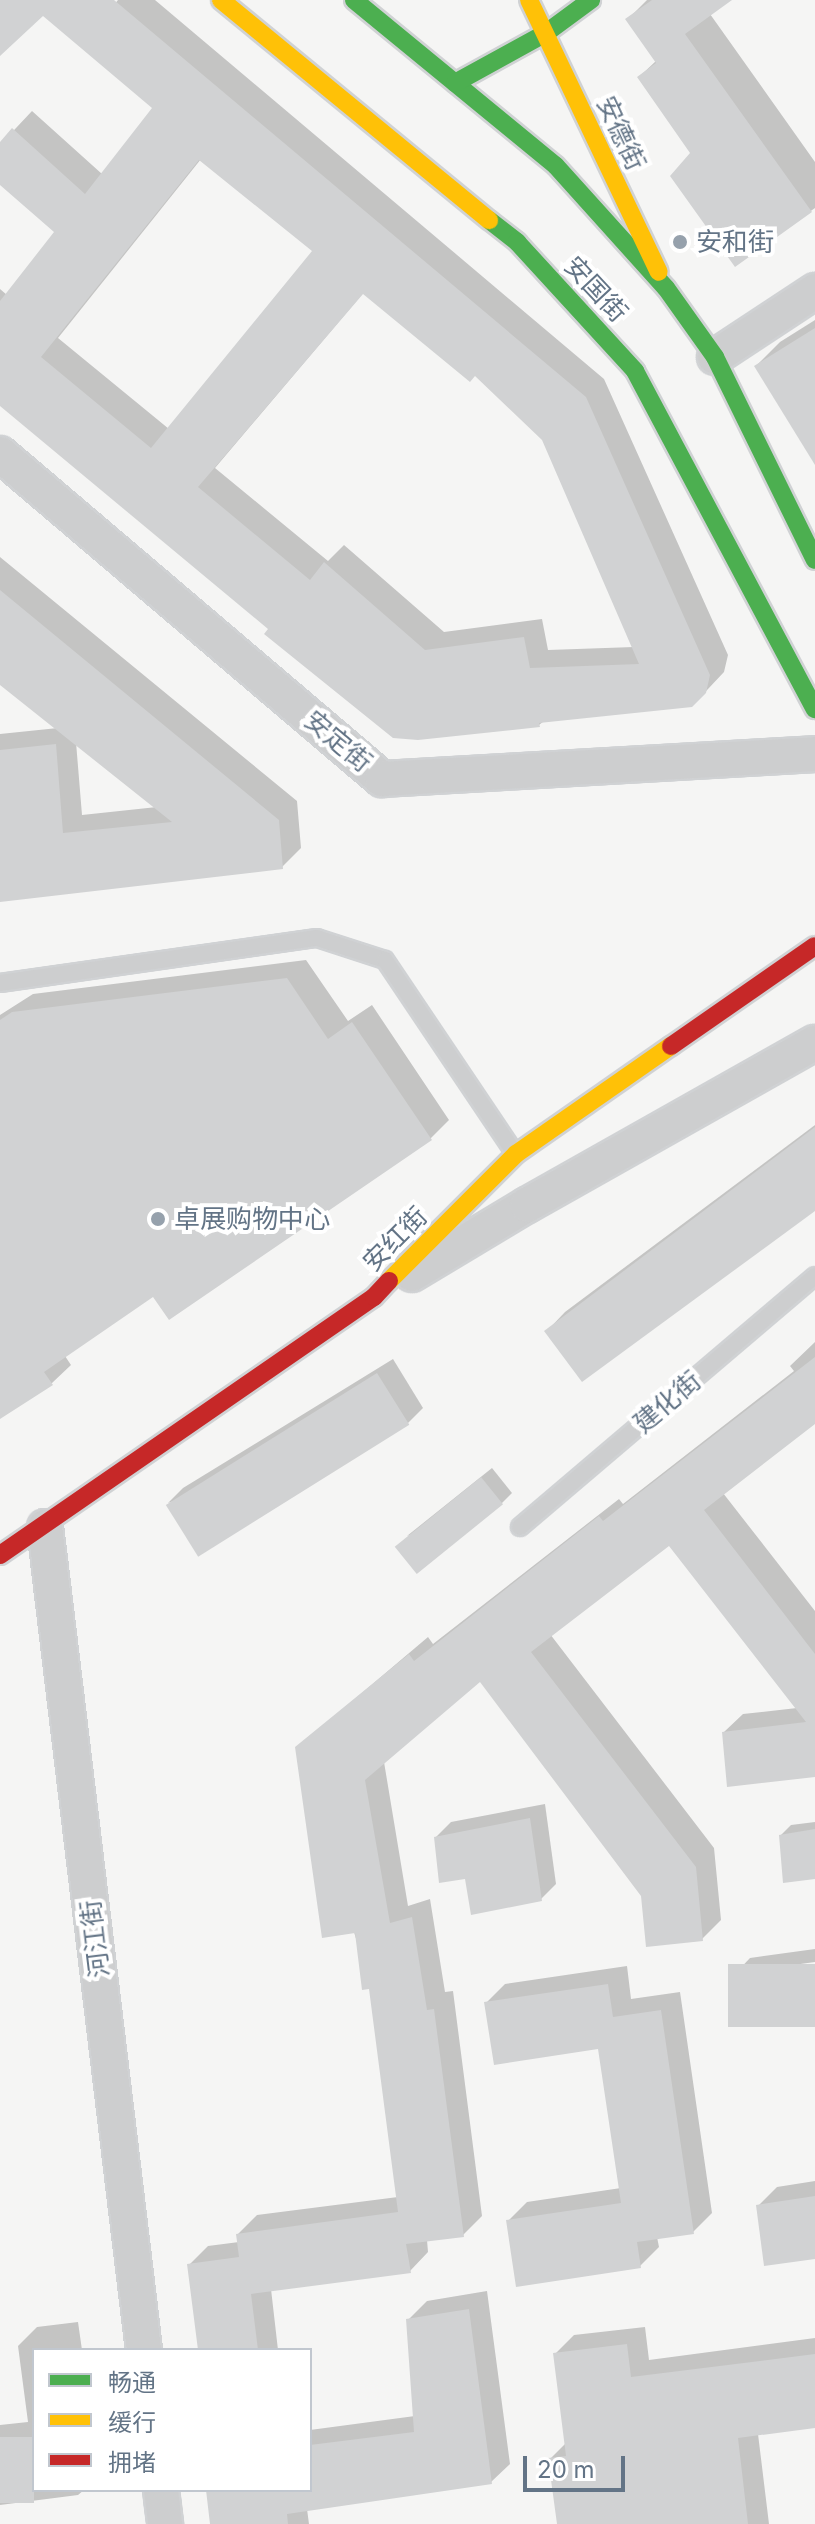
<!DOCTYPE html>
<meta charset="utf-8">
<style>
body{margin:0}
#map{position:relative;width:815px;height:2524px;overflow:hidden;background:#f5f5f4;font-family:Inter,"Noto Sans SC",sans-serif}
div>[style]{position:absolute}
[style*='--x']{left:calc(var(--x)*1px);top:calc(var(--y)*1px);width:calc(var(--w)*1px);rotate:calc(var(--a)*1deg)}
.shadow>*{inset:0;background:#0003}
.building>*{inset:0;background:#d1d2d3;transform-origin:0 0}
.roads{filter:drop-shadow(2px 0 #d0d2d4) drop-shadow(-2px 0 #d0d2d4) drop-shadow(0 2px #d0d2d4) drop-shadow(0 -2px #d0d2d4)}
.lane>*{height:16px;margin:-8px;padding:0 8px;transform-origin:8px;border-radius:8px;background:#cdcecf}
.street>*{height:34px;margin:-17px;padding:0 17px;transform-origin:17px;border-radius:17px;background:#cdcecf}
.fast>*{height:18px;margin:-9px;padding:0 9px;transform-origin:9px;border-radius:9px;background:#4caf50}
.slow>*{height:18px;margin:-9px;padding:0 9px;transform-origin:9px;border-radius:9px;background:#ffc107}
.jam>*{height:18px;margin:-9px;padding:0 9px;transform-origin:9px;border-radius:9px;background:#c62828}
.dots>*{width:22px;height:22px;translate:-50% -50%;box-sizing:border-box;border:4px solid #fff;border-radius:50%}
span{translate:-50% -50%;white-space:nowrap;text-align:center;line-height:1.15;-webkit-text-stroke:8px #fff;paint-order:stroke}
.street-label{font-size:26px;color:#637486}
.poi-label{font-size:26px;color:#637486}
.left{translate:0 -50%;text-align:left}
.legend{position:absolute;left:32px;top:2348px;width:280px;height:144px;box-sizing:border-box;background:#fff;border:2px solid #c1c7cf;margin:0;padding:10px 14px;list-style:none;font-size:24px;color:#637486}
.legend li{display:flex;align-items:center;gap:16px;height:40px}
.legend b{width:40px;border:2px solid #c1c7cf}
.scale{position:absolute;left:523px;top:2456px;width:102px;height:36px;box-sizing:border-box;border:4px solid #637486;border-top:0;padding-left:10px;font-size:24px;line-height:28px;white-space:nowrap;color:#637486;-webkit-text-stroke:6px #fff;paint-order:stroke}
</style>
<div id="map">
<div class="shadow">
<div style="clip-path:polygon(evenodd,118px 0,155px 0,604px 379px,728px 655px,724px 672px,692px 706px,544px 721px,539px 725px,271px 628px,0 403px,0 289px,7px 295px,57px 232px,0 182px,0 145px,32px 111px,102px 174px,155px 108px,81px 45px,118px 0,201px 159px,315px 250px,169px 429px,58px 338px,201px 159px,118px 0,364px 292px,475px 374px,543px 439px,634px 647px,548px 650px,542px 619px,444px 632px,344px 545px,328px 561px,215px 468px,364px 292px)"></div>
<div style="clip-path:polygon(647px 0,729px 0,710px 14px,815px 162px,815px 208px,735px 264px,692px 153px,639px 77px,657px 60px,627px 20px)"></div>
<div style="clip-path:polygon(815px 320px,815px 462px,756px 366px,780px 342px)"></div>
<div style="clip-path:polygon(evenodd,0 557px,297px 801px,301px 848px,282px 867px,0 900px,0 734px,58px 728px,0 682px,0 557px,76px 742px,157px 807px,82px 815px,76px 742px)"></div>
<div style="clip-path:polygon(306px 960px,348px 1021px,372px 1005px,449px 1120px,430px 1139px,154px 1295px,65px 1356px,71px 1365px,52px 1383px,0 1417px,0 1015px,33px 994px)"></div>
<div style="clip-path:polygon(815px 1125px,815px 1208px,547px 1331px,565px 1312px)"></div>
<div style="clip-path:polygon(815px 1342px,815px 1421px,723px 1493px,815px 1611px,815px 1775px,724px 1732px,743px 1714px,797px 1708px,670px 1543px,550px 1634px,714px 1848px,721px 1920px,702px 1939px,643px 1895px,480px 1679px,384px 1762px,408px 1906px,430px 1899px,445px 1992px,453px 1991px,482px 2216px,463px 2235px,427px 2240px,428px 2252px,410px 2271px,271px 2289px,278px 2350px,200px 2350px,189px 2265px,208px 2246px,239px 2242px,238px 2234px,257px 2215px,398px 2197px,371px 1987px,297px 1748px,428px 1637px,433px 1644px,619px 1499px,623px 1504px,794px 1371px,790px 1366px)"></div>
<div style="clip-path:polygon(393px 1359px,423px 1408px,408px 1423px,168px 1503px,183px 1488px)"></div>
<div style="clip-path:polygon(492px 1468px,512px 1493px,502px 1503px,407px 1536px)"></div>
<div style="clip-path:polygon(545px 1804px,556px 1884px,541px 1899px,467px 1877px,436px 1837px,451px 1822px)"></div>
<div style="clip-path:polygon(815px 1822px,815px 1877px,781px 1835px,791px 1825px)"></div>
<div style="clip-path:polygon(815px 1949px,815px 1962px,750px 1971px,750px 1976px,815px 1966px,815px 2025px,732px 1977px,750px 1958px)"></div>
<div style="clip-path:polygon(627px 1966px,631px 1999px,680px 1992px,712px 2213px,693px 2232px,657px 2237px,659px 2247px,640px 2266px,508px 2221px,527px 2202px,621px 2188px,600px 2046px,486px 2003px,505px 1984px)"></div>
<div style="clip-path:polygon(815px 2181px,815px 2257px,758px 2206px,777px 2187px)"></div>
<div style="clip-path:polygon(487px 2291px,510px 2464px,491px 2482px,307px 2509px,309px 2524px,212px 2524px,208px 2490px,310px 2490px,310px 2430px,415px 2416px,408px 2320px,427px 2301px)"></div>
<div style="clip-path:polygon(78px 2322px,82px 2350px,34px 2350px,34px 2490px,84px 2490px,78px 2495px,0 2505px,0 2425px,28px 2422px,18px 2346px,37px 2327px)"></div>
<div style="clip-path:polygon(645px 2327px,649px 2360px,815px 2338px,815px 2426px,758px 2434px,769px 2524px,559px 2524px,550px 2459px,566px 2443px,555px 2354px,574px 2335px)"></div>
</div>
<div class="building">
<div style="clip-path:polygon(evenodd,0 0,114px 0,586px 397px,710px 675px,706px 693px,692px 707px,539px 723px,540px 727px,418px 740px,393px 738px,264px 634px,268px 629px,0 406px,0 301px,54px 232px,0 185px,0 142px,12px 128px,85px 194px,152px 108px,43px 16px,0 56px,0 0,199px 160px,312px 251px,151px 448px,41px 357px,199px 160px,0 0,363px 294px,470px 382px,475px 376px,542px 440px,639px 664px,530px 668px,524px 637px,425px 650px,324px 562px,310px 580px,198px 487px,363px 294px)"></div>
<div style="clip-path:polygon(652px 0,732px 0,685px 34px,812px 212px,735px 267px,670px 176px,690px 153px,637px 77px,656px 63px,625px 19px)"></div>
<div style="clip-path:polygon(815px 328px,815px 465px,754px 366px)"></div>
<div style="clip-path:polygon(0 590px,279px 820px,283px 869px,0 902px,0 750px,56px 744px,63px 833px,172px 822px,0 685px)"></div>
<div style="clip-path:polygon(287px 978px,328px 1039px,352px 1022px,432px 1140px,169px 1320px,153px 1297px,44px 1372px,53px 1385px,0 1419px,0 1020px,12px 1012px)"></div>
<div style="clip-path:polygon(815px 1127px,815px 1211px,582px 1382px,544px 1331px)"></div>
<div style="clip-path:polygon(815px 1357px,815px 1424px,704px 1510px,815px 1654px,815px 1777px,727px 1787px,722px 1732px,806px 1722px,669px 1546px,531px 1652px,696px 1867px,703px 1941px,646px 1947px,641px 1896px,480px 1682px,365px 1780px,390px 1923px,412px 1917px,427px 2010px,434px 2009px,464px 2237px,406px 2244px,411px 2273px,251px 2294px,258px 2350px,198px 2350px,187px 2264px,239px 2257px,236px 2234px,398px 2212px,369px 1989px,362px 1990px,355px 1933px,322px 1938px,295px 1747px,409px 1654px,414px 1661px,599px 1516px,603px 1521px)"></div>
<div style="left:377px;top:1373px;width:61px;height:249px;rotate:58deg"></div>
<div style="left:481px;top:1477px;width:35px;height:111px;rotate:51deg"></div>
<div style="clip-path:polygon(530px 1818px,542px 1901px,471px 1915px,465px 1879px,439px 1883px,434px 1837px)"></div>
<div style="clip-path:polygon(815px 1829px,815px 1879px,783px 1883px,779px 1835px)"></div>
<div style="left:815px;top:1964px;width:63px;height:87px;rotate:90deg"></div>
<div style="clip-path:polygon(608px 1984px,613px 2017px,661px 2010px,694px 2234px,637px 2242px,641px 2268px,516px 2287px,506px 2220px,621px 2203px,598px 2049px,494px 2065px,484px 2002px)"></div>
<div style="clip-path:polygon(815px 2196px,815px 2259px,764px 2266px,756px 2205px)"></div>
<div style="clip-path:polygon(469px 2309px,492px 2484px,287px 2514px,288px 2524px,210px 2524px,206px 2490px,310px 2490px,310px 2445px,414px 2432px,406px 2319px)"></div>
<div style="clip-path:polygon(627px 2344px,631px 2377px,815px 2354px,815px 2428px,738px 2438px,748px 2524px,557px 2524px,548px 2458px,566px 2456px,553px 2353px)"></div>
<div style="left:34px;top:2437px;width:66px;height:34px;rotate:90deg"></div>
</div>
<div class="roads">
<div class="lane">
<div style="--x:0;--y:983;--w:320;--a:-8.1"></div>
<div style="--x:317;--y:938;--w:71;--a:17.9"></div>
<div style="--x:385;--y:960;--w:231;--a:56.1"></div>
<div style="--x:520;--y:1527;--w:387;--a:-40.4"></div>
</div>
<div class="street">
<div style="--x:715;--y:357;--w:120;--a:-33.4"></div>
<div style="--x:0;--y:454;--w:502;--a:40.39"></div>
<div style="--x:382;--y:779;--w:434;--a:-3.3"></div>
<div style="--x:412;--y:1274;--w:134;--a:-31"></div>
<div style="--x:527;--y:1205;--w:330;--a:-29.4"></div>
<div style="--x:45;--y:1527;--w:829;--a:83.14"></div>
<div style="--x:161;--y:2490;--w:34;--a:83"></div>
</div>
<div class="fast">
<div style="--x:354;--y:0;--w:261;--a:39.4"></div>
<div style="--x:556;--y:166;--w:164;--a:48"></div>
<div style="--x:666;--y:288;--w:85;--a:54.6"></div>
<div style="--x:715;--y:357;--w:226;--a:63.8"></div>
<div style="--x:455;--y:83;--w:104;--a:-28.8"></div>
<div style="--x:546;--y:33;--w:56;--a:-36.3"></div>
<div style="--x:489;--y:220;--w:36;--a:38"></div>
<div style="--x:517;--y:242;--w:175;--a:47.5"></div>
<div style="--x:635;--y:371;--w:383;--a:62"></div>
</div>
<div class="slow">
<div style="--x:221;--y:0;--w:347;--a:39.4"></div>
<div style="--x:529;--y:0;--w:301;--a:64.5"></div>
<div style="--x:389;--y:1281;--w:180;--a:-45"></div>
<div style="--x:516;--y:1154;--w:189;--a:-34.9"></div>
</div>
<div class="jam">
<div style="--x:671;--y:1046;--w:175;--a:-34.8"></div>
<div style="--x:0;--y:1555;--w:454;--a:-34.6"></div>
<div style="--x:374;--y:1297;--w:22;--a:-47"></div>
</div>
</div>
<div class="dots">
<div style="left:680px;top:242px;background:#96a1ac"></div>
<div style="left:158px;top:1219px;background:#96a1ac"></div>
</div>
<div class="street-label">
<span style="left:621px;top:133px;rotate:65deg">安德街</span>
<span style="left:596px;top:289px;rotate:47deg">安国街</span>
<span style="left:338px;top:741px;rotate:40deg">安定街</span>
<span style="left:395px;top:1239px;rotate:-45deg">安红街</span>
<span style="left:667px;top:1402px;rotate:-40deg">建化街</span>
<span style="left:95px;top:1939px;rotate:-97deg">河江街</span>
</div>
<div class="poi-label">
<span class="left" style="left:696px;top:242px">安和街</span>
<span class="left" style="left:174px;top:1219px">卓展购物中心</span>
</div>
<ul class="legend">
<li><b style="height:10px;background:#4caf50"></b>畅通</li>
<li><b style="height:10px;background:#ffc107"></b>缓行</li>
<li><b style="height:10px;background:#c62828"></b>拥堵</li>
</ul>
<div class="scale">20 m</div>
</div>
